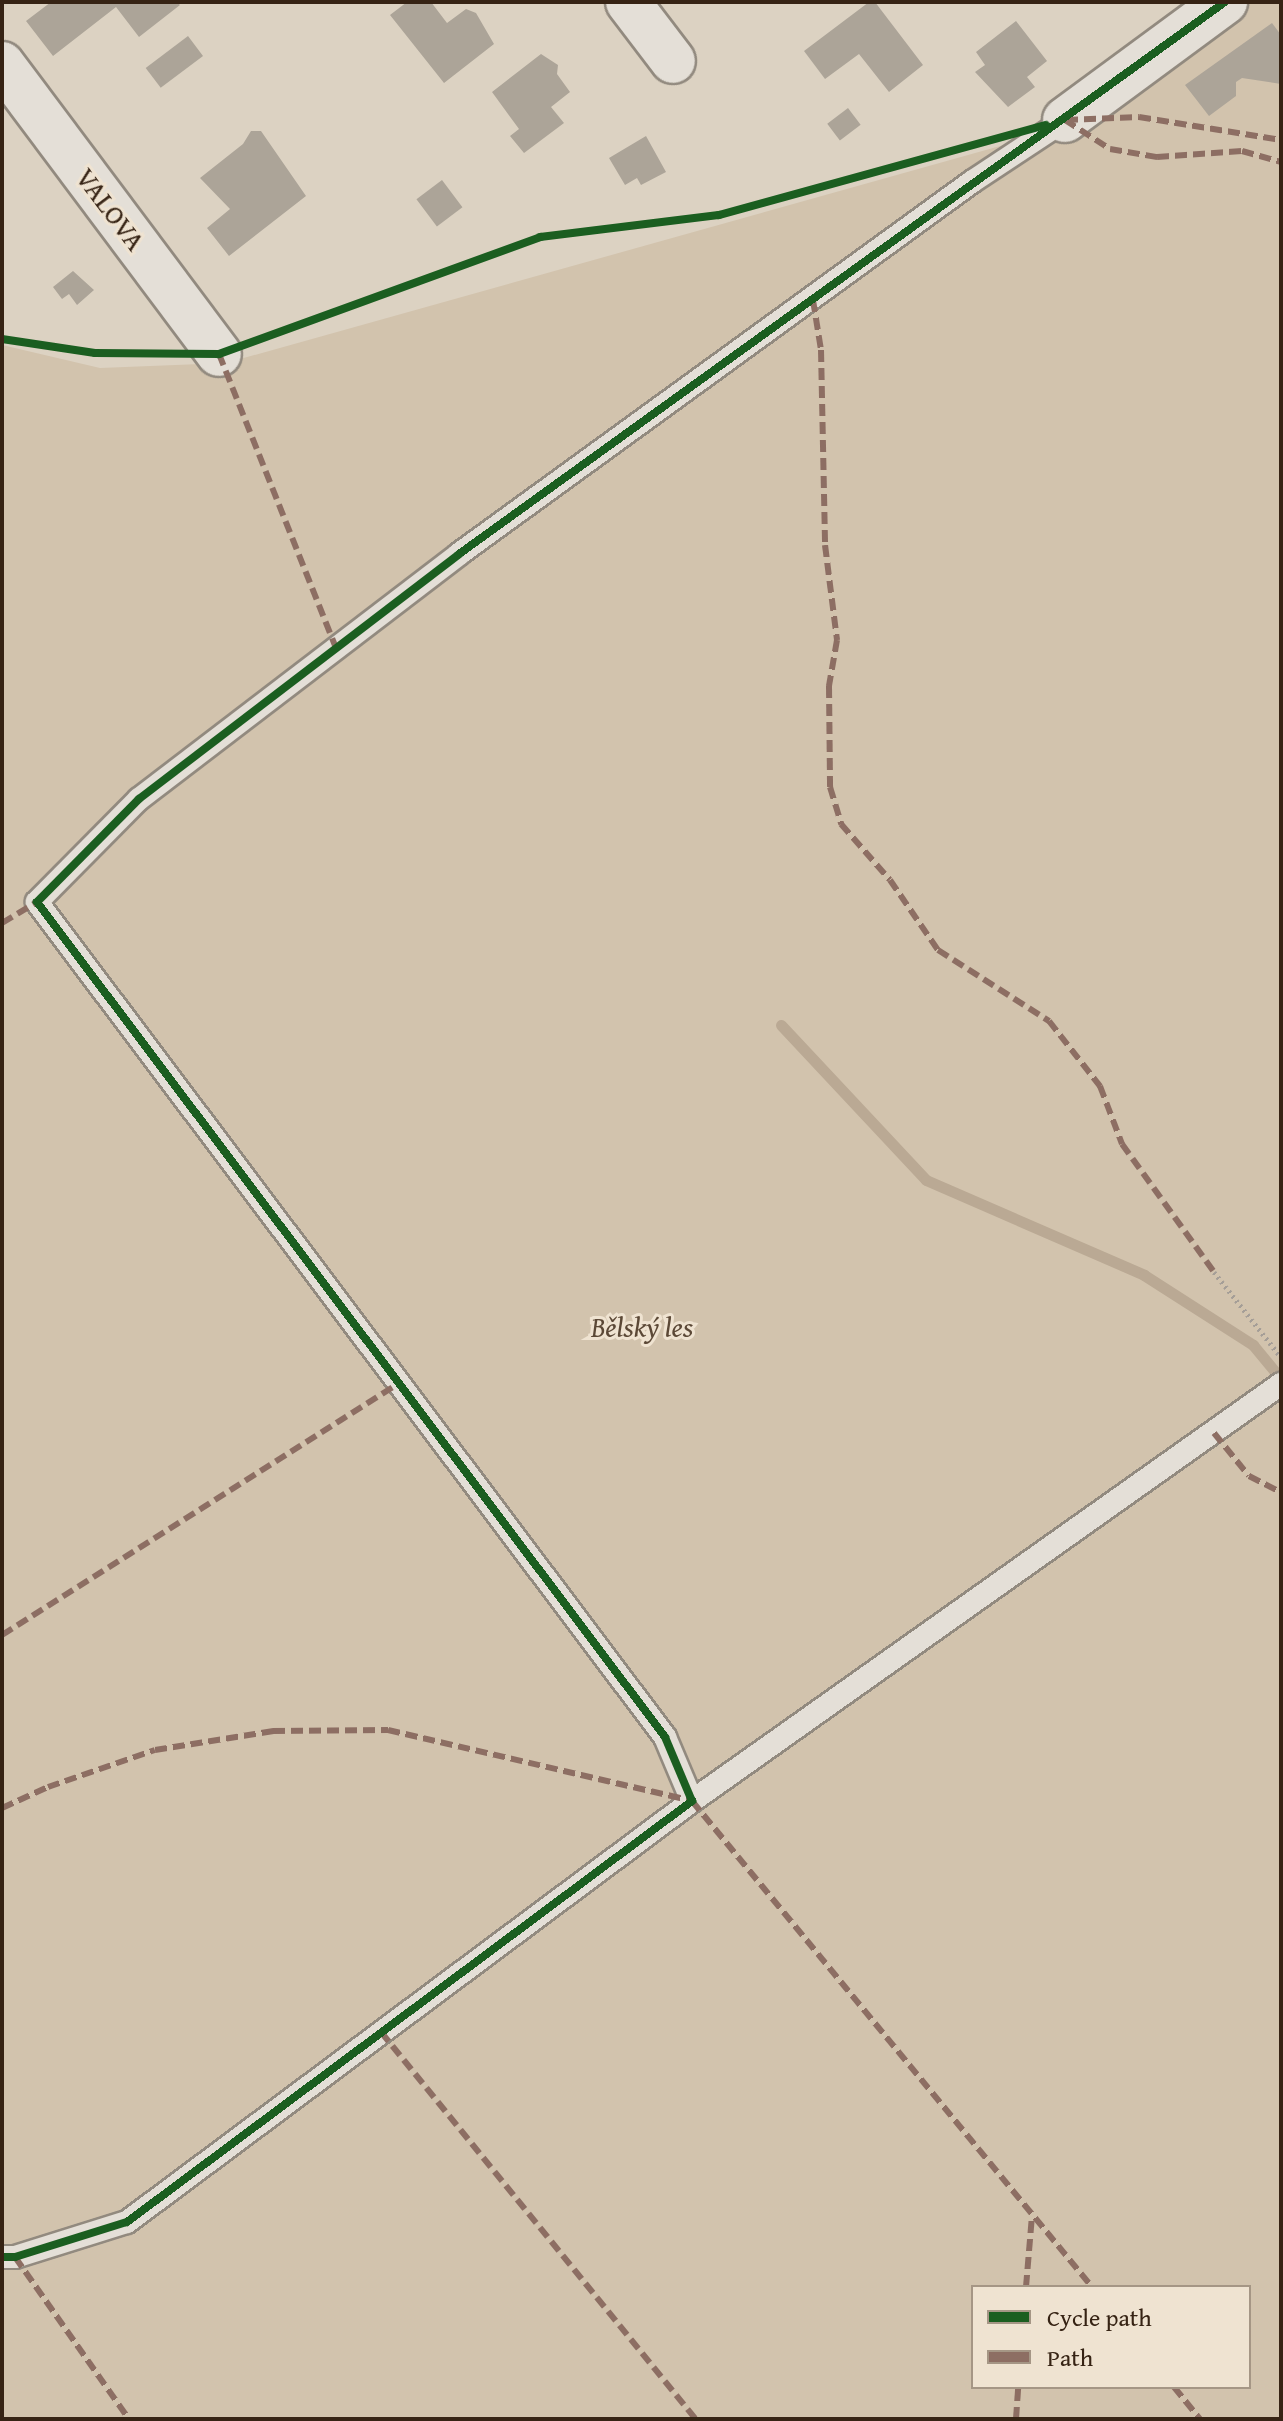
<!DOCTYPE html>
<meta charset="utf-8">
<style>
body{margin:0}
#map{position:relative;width:1283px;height:2421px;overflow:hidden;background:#dcd2c2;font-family:"Gentium Book Plus",serif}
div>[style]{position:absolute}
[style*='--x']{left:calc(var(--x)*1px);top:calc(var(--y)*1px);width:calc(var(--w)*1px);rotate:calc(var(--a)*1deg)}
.green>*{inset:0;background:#d2c3ad}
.stream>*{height:11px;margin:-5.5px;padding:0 5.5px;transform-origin:5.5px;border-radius:5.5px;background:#baa994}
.building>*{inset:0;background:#aca498;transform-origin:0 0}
.path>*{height:5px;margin-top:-2.5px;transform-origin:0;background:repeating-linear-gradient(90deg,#a59e97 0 2px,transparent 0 6px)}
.roads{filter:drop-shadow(2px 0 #928a7f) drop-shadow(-2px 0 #928a7f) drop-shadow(0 2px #928a7f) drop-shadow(0 -2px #928a7f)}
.lane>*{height:22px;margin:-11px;padding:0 11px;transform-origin:11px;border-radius:11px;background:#e4dfd7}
.street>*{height:44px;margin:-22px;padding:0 22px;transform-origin:22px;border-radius:22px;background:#e4dfd7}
.quiet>*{height:6px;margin-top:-3px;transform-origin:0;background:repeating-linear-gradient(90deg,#8d6e63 0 12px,transparent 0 18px)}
.cycleway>*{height:8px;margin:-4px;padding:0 4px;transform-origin:4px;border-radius:4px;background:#1b5e20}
span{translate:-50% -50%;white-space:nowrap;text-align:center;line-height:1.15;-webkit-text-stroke:6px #efe3d1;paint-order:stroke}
.street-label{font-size:28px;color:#362314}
.park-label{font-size:28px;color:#5b4836;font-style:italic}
.frame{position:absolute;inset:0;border:4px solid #362314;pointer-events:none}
.legend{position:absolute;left:971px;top:2285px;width:280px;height:104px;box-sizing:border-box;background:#efe3d1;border:2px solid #a59685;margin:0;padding:10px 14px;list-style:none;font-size:24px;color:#362314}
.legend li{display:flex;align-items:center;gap:16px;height:40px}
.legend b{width:40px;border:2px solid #a59685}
</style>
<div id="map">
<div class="green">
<div style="clip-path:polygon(evenodd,1242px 2px,1281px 2px,1281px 2419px,2px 2419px,2px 345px,100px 368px,226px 363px,1054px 131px,1242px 2px,973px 2287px,1249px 2287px,1249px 2387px,973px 2387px,973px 2287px)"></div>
</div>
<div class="stream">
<div style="--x:781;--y:1025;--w:212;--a:46.9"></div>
<div style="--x:926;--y:1180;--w:238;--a:23.5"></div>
<div style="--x:1144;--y:1275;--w:130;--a:32.7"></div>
<div style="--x:1253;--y:1345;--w:44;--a:50.5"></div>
</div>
<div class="building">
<div style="clip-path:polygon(51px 2px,177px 2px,180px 5px,139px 37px,116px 7px,53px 56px,26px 21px)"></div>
<div style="clip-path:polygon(407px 2px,431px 2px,447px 23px,466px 9px,476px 13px,494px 44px,444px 83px,390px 15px)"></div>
<div style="clip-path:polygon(869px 2px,875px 2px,923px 65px,889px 92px,859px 54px,825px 79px,804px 51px)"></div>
<div style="clip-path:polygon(1016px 21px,1047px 61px,1027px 77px,1035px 87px,1008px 107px,975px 72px,985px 65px,976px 52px)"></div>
<div style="clip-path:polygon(1272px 23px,1281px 35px,1281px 84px,1242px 78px,1236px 82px,1236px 96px,1209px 116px,1185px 85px)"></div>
<div style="left:188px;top:36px;width:25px;height:53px;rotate:53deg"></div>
<div style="clip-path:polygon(541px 54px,558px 65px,557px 74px,570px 92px,551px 107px,564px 123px,524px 153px,510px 136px,519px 129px,492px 92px)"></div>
<div style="left:848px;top:108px;width:21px;height:26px;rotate:53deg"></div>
<div style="clip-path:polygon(251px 131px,261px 131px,306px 196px,229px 256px,207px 228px,230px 209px,200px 178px,243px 144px)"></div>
<div style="clip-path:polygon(646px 136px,666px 172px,641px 185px,637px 178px,625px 185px,609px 158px)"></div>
<div style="left:442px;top:180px;width:34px;height:32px;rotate:53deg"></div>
<div style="clip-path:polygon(73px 271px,94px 290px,77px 305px,69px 294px,62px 299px,53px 287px)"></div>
</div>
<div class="path">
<div style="--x:1214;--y:1272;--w:107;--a:51.8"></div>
</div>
<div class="roads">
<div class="lane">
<div style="--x:692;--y:1801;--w:69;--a:-112.9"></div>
<div style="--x:665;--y:1737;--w:1045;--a:-126.95"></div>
<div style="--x:37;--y:902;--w:145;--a:-45.3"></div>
<div style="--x:139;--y:799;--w:403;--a:-37.4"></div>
<div style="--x:459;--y:554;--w:635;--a:-35.97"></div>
<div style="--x:973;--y:181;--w:110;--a:-33.5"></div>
<div style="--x:2;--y:2257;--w:13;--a:0"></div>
<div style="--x:15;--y:2257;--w:117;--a:-17.4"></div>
<div style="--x:127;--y:2222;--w:705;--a:-36.69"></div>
<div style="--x:692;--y:1801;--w:722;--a:-35.3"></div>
</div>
<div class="street">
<div style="--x:628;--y:2;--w:74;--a:52.7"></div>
<div style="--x:2;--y:64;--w:362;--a:53.2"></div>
<div style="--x:1065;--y:120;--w:199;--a:-36.4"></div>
</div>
</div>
<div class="quiet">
<div style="--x:1065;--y:120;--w:54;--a:32.8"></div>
<div style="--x:1110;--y:149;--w:48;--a:9.7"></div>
<div style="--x:1157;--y:157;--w:85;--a:-4"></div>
<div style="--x:1242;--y:151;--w:41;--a:15.8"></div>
<div style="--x:1066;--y:120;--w:73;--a:-2.4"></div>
<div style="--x:1139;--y:117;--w:144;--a:9.2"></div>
<div style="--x:813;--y:300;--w:51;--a:80.9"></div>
<div style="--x:821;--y:350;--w:195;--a:88.8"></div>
<div style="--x:825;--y:545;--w:96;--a:82.8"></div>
<div style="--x:837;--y:640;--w:47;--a:99.9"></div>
<div style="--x:829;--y:686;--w:101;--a:89.4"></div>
<div style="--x:830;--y:787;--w:39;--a:73"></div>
<div style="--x:841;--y:824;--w:74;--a:48.8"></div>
<div style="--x:890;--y:880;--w:85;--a:55.6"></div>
<div style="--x:938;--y:950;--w:132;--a:32.6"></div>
<div style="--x:1049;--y:1021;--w:83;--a:51.9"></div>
<div style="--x:1100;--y:1086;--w:62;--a:69.2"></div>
<div style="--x:1122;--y:1144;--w:158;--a:54.3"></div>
<div style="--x:219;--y:354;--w:316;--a:68.3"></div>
<div style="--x:2;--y:923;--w:41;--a:-31"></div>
<div style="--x:1214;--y:1433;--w:55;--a:50.9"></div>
<div style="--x:1249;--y:1476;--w:36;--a:27"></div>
<div style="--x:2;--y:1635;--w:470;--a:-32.4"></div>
<div style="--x:2;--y:1808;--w:51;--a:-24.5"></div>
<div style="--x:48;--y:1787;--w:113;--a:-19.1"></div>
<div style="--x:155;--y:1750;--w:120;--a:-9.1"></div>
<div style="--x:273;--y:1731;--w:115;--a:-0.5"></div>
<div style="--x:388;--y:1730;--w:312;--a:13.1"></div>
<div style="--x:692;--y:1801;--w:629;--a:50.54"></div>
<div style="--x:381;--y:2032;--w:498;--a:50.9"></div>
<div style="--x:15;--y:2257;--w:198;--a:54.9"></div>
<div style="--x:1026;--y:2287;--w:72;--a:-85.2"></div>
<div style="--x:1174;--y:2387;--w:41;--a:50.9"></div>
<div style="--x:1016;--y:2419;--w:32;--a:-86"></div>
</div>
<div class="cycleway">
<div style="--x:2;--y:339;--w:94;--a:8.6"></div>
<div style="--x:95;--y:353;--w:124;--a:0.5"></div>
<div style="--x:219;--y:354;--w:342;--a:-20"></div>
<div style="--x:540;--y:237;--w:180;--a:-7"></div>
<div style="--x:719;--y:215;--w:339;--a:-15.4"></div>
<div style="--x:2;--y:2257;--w:13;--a:0"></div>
<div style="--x:15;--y:2257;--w:117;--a:-17.4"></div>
<div style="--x:127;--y:2222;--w:705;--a:-36.69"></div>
<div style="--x:692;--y:1801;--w:69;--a:-112.9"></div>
<div style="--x:665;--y:1737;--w:1045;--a:-126.95"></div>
<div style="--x:37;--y:902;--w:145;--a:-45.3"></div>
<div style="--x:139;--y:799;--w:403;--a:-37.4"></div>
<div style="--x:459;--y:554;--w:944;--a:-35.78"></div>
</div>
<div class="street-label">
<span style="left:111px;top:209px;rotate:53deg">VALOVA</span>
</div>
<div class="park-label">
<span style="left:642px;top:1327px">Bělský les</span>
</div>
<div class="frame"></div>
<ul class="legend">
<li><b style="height:10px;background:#1b5e20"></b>Cycle path</li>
<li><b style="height:10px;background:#8d6e63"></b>Path</li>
</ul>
</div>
